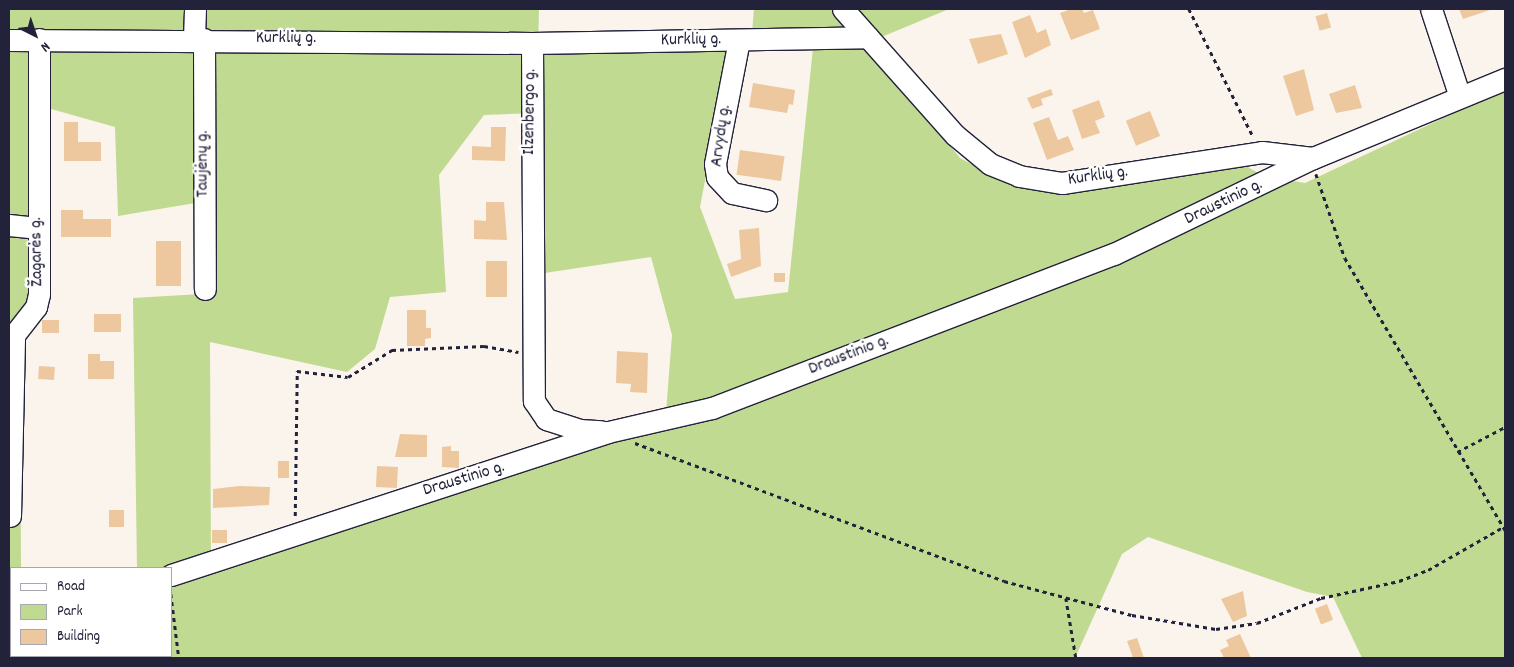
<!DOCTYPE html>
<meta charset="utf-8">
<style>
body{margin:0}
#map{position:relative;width:1514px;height:667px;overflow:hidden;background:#fbf4ec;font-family:Dekko,sans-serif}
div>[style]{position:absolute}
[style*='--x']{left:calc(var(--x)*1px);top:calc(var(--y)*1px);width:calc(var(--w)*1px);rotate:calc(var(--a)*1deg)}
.green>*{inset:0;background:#c0da91}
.building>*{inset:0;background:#edc89e;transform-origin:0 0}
.path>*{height:2.5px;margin-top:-1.25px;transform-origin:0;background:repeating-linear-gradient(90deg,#22223b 0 4px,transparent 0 8px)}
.roads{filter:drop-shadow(1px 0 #22223b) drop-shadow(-1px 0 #22223b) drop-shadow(0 1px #22223b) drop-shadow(0 -1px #22223b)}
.minor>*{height:21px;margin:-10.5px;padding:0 10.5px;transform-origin:10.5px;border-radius:10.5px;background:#fff}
span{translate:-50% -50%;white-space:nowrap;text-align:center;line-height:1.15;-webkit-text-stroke:5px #fff;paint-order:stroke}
.street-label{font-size:18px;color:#22223b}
.frame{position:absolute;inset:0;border:10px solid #22223b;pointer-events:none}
.legend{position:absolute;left:10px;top:567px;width:162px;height:90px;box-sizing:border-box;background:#fff;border:1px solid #a7a7b1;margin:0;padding:6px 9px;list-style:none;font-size:15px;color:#22223b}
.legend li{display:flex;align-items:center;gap:10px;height:25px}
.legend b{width:25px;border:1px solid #a7a7b1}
.north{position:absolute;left:10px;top:10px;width:50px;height:50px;-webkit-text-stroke:4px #fff;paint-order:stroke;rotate:139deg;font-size:14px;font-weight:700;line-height:20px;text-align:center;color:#22223b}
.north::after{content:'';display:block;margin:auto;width:18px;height:22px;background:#22223b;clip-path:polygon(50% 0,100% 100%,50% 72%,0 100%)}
</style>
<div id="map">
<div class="green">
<div style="clip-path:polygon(evenodd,9px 9px,539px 9px,538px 49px,730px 50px,700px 207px,735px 299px,788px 292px,813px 48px,751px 44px,754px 9px,949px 9px,867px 43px,960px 158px,1014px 187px,1062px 195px,1240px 163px,1264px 176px,1305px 183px,1505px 89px,1505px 658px,1362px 658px,1333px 597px,1307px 592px,1148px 537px,1122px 554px,1075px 658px,9px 658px,9px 9px,44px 107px,115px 127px,118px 216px,201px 202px,201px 294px,133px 298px,137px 568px,171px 568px,171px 656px,11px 656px,11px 568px,21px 568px,20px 337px,46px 295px,44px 107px,9px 9px,536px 113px,538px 274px,651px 257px,672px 335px,665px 425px,211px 571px,210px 342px,347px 372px,375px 349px,390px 297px,446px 292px,439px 175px,484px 115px,536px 113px)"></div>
</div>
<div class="building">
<div style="clip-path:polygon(1071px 9px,1082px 9px,1084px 13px,1093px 10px,1100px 29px,1071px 40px,1060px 13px)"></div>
<div style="clip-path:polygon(1459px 9px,1493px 9px,1463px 19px)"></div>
<div style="left:1327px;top:13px;width:15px;height:12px;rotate:74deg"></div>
<div style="clip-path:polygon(1030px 15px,1037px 33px,1046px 29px,1051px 45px,1025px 58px,1012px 22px)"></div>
<div style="clip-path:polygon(1001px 34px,1008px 54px,978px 64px,969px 39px)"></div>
<div style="clip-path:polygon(1304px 69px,1314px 110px,1296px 116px,1283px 76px)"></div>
<div style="clip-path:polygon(753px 83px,795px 90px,793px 105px,789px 104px,787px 113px,749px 107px)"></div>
<div style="clip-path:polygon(1355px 85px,1362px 108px,1336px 113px,1329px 94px)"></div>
<div style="clip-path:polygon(1051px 89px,1053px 95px,1041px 99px,1043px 105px,1032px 109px,1027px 98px)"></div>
<div style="clip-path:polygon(1099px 100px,1105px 117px,1095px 121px,1100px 133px,1082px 139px,1072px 110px)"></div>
<div style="left:1150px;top:111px;width:27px;height:26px;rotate:68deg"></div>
<div style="clip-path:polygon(1049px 117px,1058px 140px,1068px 136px,1074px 150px,1047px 160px,1033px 123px)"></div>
<div style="clip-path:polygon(64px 122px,78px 122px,78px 142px,101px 142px,101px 161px,64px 161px)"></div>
<div style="clip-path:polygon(491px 127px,506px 127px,505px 161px,472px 160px,472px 146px,491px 147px)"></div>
<div style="left:740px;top:150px;width:45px;height:25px;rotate:8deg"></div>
<div style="clip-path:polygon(486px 202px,504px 202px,507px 240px,474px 239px,474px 220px,486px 221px)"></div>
<div style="clip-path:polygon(61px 210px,83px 210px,83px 219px,111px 219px,111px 237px,61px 237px)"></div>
<div style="clip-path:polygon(759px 228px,761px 266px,731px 277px,727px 264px,741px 259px,739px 230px)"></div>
<div style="left:156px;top:241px;width:25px;height:45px"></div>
<div style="left:486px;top:261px;width:21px;height:36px"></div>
<div style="left:774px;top:273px;width:11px;height:9px"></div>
<div style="clip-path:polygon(407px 310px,426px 310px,426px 328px,431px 328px,431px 338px,425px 339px,425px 346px,407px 346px)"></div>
<div style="left:94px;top:314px;width:27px;height:18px"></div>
<div style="left:42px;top:320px;width:17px;height:13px"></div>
<div style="clip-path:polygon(617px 351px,648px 353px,647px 393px,630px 392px,631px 384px,616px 383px)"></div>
<div style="clip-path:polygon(88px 354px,100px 354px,100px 361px,114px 361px,114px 379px,88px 379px)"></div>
<div style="left:39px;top:366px;width:16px;height:13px;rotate:4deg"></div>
<div style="clip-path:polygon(400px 434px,427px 435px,427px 457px,395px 457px)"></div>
<div style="clip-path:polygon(451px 446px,451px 451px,459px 451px,459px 468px,442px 467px,442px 447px)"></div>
<div style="left:278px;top:461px;width:11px;height:17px"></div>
<div style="left:377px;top:466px;width:21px;height:21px;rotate:3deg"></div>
<div style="clip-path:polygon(239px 486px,270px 487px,269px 505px,213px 508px,213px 489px)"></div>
<div style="left:109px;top:510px;width:15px;height:17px"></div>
<div style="left:212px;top:530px;width:15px;height:13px"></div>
<div style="clip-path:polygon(1243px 591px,1247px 616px,1233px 622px,1221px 599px)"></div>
<div style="left:1327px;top:604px;width:17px;height:13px;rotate:69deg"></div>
<div style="clip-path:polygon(1240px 634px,1251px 658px,1224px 658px,1220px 650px,1229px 646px,1226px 640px)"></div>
<div style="clip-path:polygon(1137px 638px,1144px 658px,1133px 658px,1127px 641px)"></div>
</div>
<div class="path">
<div style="--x:1189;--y:9;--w:142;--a:63.3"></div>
<div style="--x:1316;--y:174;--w:89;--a:71"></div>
<div style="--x:1345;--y:258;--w:316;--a:59.5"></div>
<div style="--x:635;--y:443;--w:394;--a:20.5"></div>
<div style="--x:1004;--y:581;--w:132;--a:14.9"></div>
<div style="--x:1132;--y:615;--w:85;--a:9.5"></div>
<div style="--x:1216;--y:629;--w:41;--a:-8.3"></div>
<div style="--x:1257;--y:623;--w:69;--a:-21.3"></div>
<div style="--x:1321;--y:598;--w:80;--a:-12.3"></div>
<div style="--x:1399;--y:581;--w:31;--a:-21"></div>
<div style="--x:1428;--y:570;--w:86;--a:-29.8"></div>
<div style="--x:1457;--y:452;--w:54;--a:-27.5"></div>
<div style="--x:295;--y:516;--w:145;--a:-89.2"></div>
<div style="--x:297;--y:371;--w:51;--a:6.7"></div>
<div style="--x:348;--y:377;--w:52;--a:-31.5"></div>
<div style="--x:392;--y:350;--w:92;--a:-2.5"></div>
<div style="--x:484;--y:346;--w:35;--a:10"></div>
<div style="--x:171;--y:594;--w:64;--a:82.9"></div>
<div style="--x:1066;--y:598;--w:61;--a:80.5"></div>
<div style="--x:84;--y:658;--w:3;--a:-45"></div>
</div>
<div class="roads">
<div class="minor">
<div style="--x:843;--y:9;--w:169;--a:48.4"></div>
<div style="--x:955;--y:135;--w:45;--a:39.6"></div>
<div style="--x:990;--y:164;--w:31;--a:22"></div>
<div style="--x:1019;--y:176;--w:44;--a:9.2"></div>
<div style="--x:1062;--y:183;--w:202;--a:-8.8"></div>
<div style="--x:1262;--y:152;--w:51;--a:6.7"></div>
<div style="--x:1431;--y:9;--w:89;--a:71.8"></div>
<div style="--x:194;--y:38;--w:29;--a:-88"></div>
<div style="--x:204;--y:39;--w:250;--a:89.8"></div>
<div style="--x:9;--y:40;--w:523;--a:0.33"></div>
<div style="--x:532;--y:43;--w:336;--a:-1"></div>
<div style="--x:739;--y:40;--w:126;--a:101"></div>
<div style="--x:715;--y:164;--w:13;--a:81"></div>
<div style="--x:717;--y:177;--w:22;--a:47"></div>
<div style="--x:732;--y:193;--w:35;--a:12"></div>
<div style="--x:532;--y:43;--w:358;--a:89.7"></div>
<div style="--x:534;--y:401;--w:22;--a:56"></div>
<div style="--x:546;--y:419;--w:35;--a:18"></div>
<div style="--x:579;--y:430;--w:22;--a:3"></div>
<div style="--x:9;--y:225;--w:28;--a:6"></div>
<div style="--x:10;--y:516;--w:181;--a:-88.7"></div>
<div style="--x:14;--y:335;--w:36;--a:-52"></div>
<div style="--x:36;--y:307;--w:13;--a:-77"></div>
<div style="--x:39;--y:294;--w:255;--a:-90"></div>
<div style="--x:171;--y:575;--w:460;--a:-18.1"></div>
<div style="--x:608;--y:432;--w:107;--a:-13"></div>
<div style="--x:712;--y:408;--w:430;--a:-21"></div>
<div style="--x:1114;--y:254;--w:221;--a:-25.8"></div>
<div style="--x:1313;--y:158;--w:208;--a:-22.4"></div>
</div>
</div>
<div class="street-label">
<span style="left:286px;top:39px">Kurklių g.</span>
<span style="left:691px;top:41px;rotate:-1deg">Kurklių g.</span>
<span style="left:531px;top:112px;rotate:-89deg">Ilzenbergo g.</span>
<span style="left:722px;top:136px;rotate:-82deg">Arvydų g.</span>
<span style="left:204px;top:164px;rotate:-90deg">Taujėnų g.</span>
<span style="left:1098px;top:177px;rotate:-8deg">Kurklių g.</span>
<span style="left:1224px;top:203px;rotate:-26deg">Draustinio g.</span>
<span style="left:38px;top:252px;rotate:-91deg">Žagarės g.</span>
<span style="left:849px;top:356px;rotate:-21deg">Draustinio g.</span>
<span style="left:464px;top:480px;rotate:-17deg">Draustinio g.</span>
</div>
<div class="frame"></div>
<ul class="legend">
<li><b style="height:6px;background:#fff"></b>Road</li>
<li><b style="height:14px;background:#c0da91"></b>Park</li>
<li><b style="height:14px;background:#edc89e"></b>Building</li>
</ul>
<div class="north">N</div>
</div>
